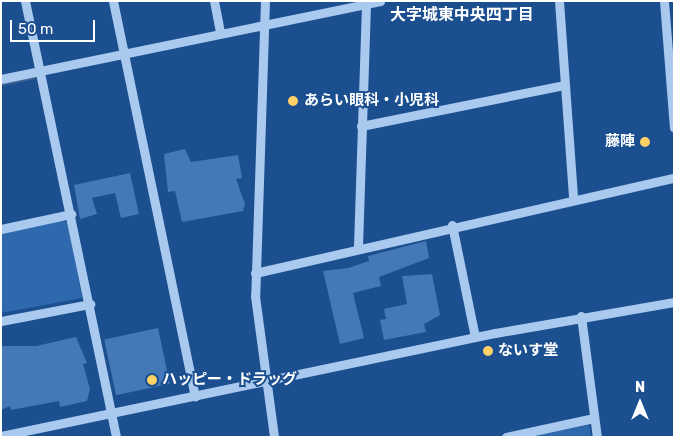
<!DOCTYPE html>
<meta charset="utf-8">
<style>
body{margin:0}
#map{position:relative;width:675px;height:438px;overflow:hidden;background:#1b4f8f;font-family:Rubik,"Noto Sans JP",sans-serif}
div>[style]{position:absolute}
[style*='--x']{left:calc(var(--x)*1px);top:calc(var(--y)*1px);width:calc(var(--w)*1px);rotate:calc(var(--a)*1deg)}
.green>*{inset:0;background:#2e69ad}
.stream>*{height:3px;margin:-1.5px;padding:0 1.5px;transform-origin:1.5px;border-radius:1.5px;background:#3c6290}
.building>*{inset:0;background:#4478b7;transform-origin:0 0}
.minor>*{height:9px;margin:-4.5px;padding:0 4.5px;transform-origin:4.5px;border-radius:4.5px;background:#a9c9ee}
.dots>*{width:14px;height:14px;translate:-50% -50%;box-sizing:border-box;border:2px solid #1b4f8f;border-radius:50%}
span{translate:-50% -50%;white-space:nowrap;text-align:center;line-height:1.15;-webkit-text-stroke:4px #1b4f8f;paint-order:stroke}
.poi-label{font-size:15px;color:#fff;font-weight:700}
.left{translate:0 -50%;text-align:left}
.right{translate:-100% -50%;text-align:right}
.neighbourhood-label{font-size:16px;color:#fff;font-weight:700}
.frame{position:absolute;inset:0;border:2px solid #fff;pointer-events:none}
.north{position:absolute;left:615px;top:378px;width:50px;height:50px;-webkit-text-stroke:4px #1b4f8f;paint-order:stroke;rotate:0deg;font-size:14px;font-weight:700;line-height:20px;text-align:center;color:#fff}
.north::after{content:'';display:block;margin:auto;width:18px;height:22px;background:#fff;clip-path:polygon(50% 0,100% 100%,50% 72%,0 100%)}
.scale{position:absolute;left:10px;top:20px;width:85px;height:22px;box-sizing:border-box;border:2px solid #fff;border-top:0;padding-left:6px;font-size:15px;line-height:18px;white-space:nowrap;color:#fff;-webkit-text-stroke:4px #1b4f8f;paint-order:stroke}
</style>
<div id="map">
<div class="green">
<div style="clip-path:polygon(62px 220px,68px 223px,82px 298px,1px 313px,1px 232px)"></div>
<div style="clip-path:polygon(589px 425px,591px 437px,525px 437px)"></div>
</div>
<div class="stream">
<div style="--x:1;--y:84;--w:34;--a:-12"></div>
</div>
<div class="building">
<div style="clip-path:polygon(185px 149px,191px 162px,238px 155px,242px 178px,236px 179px,245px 204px,243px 211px,182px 222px,175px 191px,168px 192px,164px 154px)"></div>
<div style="clip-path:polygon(130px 173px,139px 214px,121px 218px,115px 193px,92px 198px,97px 214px,80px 219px,74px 185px)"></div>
<div style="clip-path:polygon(426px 241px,429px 258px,379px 277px,381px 286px,353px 293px,364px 338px,340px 344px,323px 271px,348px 268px,369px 261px,368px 256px)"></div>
<div style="clip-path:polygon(432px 274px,440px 315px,424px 324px,426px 332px,384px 340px,380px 320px,386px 319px,384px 309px,407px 304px,402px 276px)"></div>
<div style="left:158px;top:328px;width:57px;height:55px;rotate:78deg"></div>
<div style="clip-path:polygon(76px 337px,87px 363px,83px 364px,90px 389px,87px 401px,60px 407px,59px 401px,11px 410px,10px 406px,1px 410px,1px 346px,36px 346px)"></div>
</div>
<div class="minor">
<div style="--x:25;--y:1;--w:445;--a:78.2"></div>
<div style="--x:113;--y:1;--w:404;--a:78.3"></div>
<div style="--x:214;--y:1;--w:32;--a:79"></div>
<div style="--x:265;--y:1;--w:295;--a:91.9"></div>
<div style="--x:255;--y:296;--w:142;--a:82.3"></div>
<div style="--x:559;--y:1;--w:197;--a:85.9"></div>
<div style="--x:664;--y:1;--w:127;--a:85.5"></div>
<div style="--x:1;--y:79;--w:387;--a:-11.6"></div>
<div style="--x:361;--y:126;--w:208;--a:-11.4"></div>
<div style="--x:452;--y:225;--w:114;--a:78.4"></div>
<div style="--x:1;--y:229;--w:72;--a:-12.1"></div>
<div style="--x:358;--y:246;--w:245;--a:-88.1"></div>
<div style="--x:255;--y:273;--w:430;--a:-12.8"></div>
<div style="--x:581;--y:316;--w:122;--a:82.5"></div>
<div style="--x:1;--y:321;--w:91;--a:-10.8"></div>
<div style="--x:1;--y:436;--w:505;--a:-11.78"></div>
<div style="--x:495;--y:333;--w:182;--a:-9.8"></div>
<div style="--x:506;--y:437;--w:90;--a:-12.2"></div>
</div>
<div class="dots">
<div style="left:293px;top:101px;background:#ffd166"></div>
<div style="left:645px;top:142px;background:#ffd166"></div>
<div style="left:488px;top:351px;background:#ffd166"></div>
<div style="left:152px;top:380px;background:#ffd166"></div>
</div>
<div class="poi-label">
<span class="left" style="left:304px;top:101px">あらい眼科・小児科</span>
<span class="right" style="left:635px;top:142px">藤陣</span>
<span class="left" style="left:498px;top:351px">ないす堂</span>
<span class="left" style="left:162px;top:380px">ハッピー・ドラッグ</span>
</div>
<div class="neighbourhood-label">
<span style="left:462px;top:15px">大字城東中央四丁目</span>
</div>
<div class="frame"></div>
<div class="north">N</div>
<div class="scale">50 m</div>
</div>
